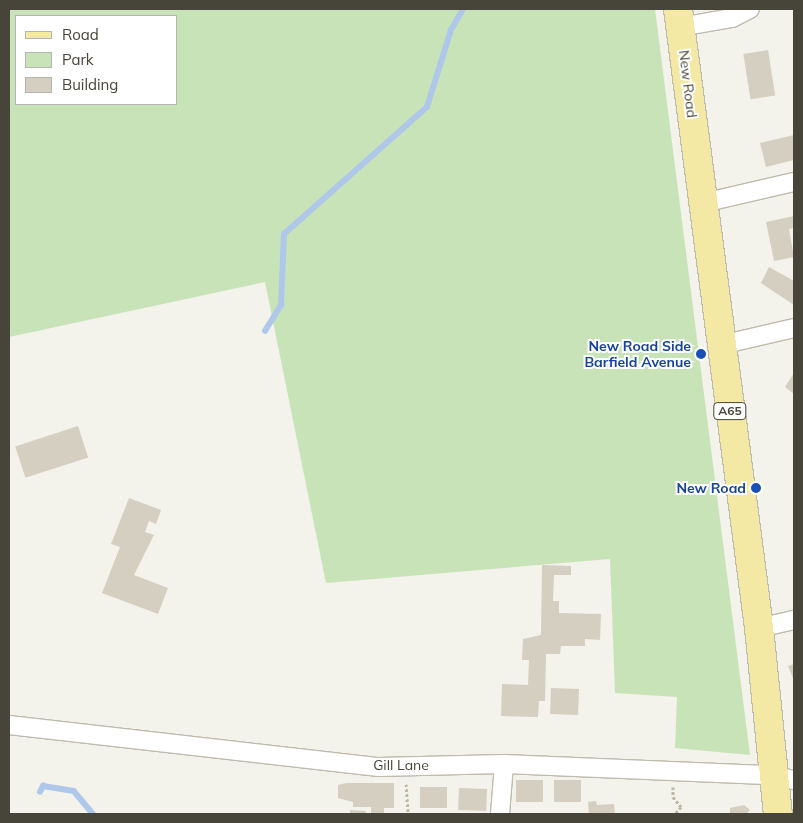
<!DOCTYPE html>
<style>
body{margin:0}
#map{position:relative;width:803px;height:823px;overflow:hidden;background:#f3f2eb;font-family:Mulish,sans-serif}
div>[style]{position:absolute}
[style*='--x']{left:calc(var(--x)*1px);top:calc(var(--y)*1px);width:calc(var(--w)*1px);rotate:calc(var(--a)*1deg)}
.green>*{inset:0;background:#c9e3b9}
.stream>*{height:5.5px;margin:-2.75px;padding:0 2.75px;transform-origin:2.75px;border-radius:2.75px;background:#afc8e9}
.building>*{inset:0;background:#d4cfc1;transform-origin:0 0}
.path>*{height:3px;margin-top:-1.5px;transform-origin:0;background:repeating-linear-gradient(90deg,#beb8a1 0 2.5px,transparent 0 5px)}
.roads{filter:drop-shadow(1px 0 #bebbae) drop-shadow(-1px 0 #bebbae) drop-shadow(0 1px #bebbae) drop-shadow(0 -1px #bebbae)}
.minor>*{height:18px;margin:-9px;padding:0 9px;transform-origin:9px;border-radius:9px;background:#fff}
.primary>*{height:28px;margin:-14px;padding:0 14px;transform-origin:14px;border-radius:14px;background:#f3e8a4}
.dots>*{width:14px;height:14px;translate:-50% -50%;box-sizing:border-box;border:2px solid #fff;border-radius:50%}
span{translate:-50% -50%;white-space:nowrap;text-align:center;line-height:1.15;-webkit-text-stroke:4px #fff;paint-order:stroke}
.shield-label span{padding:1px 4px;background:#fff;border:1px solid;border-radius:4px;-webkit-text-stroke-width:0}
.shield-label{font-size:12px;color:#474439;font-weight:700}
.street-label{font-size:14px;color:#474439}
.transit-label{font-size:14px;color:#164399;font-weight:700}
.right{translate:-100% -50%;text-align:right}
.frame{position:absolute;inset:0;border:10px solid #474439;pointer-events:none}
.legend{position:absolute;left:15px;top:15px;width:162px;height:90px;box-sizing:border-box;background:#fff;border:1px solid #b5b4b0;margin:0;padding:6px 9px;list-style:none;font-size:15px;color:#474439}
.legend li{display:flex;align-items:center;gap:10px;height:25px}
.legend b{width:25px;border:1px solid #b5b4b0}
</style>
<div id="map">
<div class="green">
<div style="clip-path:polygon(evenodd,9px 9px,655px 9px,750px 755px,675px 748px,677px 697px,615px 693px,610px 559px,326px 583px,265px 282px,9px 337px,9px 9px,16px 16px,176px 16px,176px 104px,16px 104px,16px 16px)"></div>
</div>
<div class="stream">
<div style="--x:265;--y:331;--w:31;--a:-58"></div>
<div style="--x:281;--y:305;--w:71;--a:-87.6"></div>
<div style="--x:284;--y:234;--w:191;--a:-41.6"></div>
<div style="--x:427;--y:107;--w:81;--a:-72.7"></div>
<div style="--x:451;--y:30;--w:24;--a:-60"></div>
<div style="--x:40;--y:792;--w:7;--a:-63"></div>
<div style="--x:43;--y:786;--w:31;--a:9"></div>
<div style="--x:74;--y:791;--w:30;--a:50"></div>
</div>
<div class="building">
<div style="left:768px;top:50px;width:46px;height:25px;rotate:81deg"></div>
<div style="clip-path:polygon(794px 135px,794px 160px,766px 167px,760px 143px)"></div>
<div style="clip-path:polygon(794px 216px,794px 228px,789px 229px,794px 257px,774px 261px,766px 222px)"></div>
<div style="clip-path:polygon(769px 267px,794px 281px,794px 305px,761px 283px)"></div>
<div style="clip-path:polygon(794px 373px,794px 394px,785px 387px)"></div>
<div style="left:78px;top:426px;width:33px;height:66px;rotate:72deg"></div>
<div style="clip-path:polygon(129px 498px,161px 510px,156px 524px,149px 521px,145px 532px,154px 535px,134px 575px,168px 588px,158px 614px,102px 593px,120px 547px,111px 544px)"></div>
<div style="clip-path:polygon(542px 565px,571px 566px,571px 575px,554px 575px,553px 601px,559px 601px,559px 613px,601px 614px,600px 640px,585px 639px,585px 646px,561px 646px,560px 654px,546px 654px,545px 701px,539px 701px,538px 717px,501px 716px,502px 684px,528px 685px,529px 660px,522px 660px,523px 639px,541px 635px)"></div>
<div style="clip-path:polygon(794px 664px,794px 681px,788px 666px)"></div>
<div style="left:551px;top:688px;width:28px;height:26px;rotate:2deg"></div>
<div style="left:516px;top:780px;width:27px;height:22px"></div>
<div style="left:554px;top:780px;width:27px;height:22px"></div>
<div style="clip-path:polygon(346px 783px,394px 783px,394px 808px,384px 808px,384px 814px,371px 814px,371px 807px,353px 807px,353px 802px,338px 798px,338px 785px)"></div>
<div style="left:420px;top:787px;width:27px;height:21px"></div>
<div style="left:459px;top:788px;width:28px;height:22px;rotate:2deg"></div>
<div style="clip-path:polygon(596px 801px,597px 805px,614px 804px,615px 814px,589px 814px,588px 802px)"></div>
<div style="clip-path:polygon(744px 805px,750px 810px,746px 814px,730px 814px,730px 808px)"></div>
<div style="clip-path:polygon(350px 810px,366px 811px,365px 814px,350px 814px)"></div>
</div>
<div class="path">
<div style="--x:406;--y:784;--w:30;--a:86"></div>
<div style="--x:673;--y:787;--w:10;--a:90"></div>
<div style="--x:673;--y:797;--w:13;--a:51"></div>
<div style="--x:681;--y:807;--w:9;--a:131"></div>
</div>
<div class="roads">
<div class="minor">
<div style="--x:680;--y:27;--w:53;--a:-9.8"></div>
<div style="--x:732;--y:18;--w:20;--a:-27"></div>
<div style="--x:703;--y:203;--w:93;--a:-13"></div>
<div style="--x:721;--y:345;--w:75;--a:-13.1"></div>
<div style="--x:759;--y:628;--w:36;--a:-13"></div>
<div style="--x:9;--y:725;--w:372;--a:6.5"></div>
<div style="--x:379;--y:767;--w:125;--a:-1.4"></div>
<div style="--x:504;--y:764;--w:268;--a:2.4"></div>
<div style="--x:772;--y:775;--w:23;--a:13"></div>
<div style="--x:500;--y:814;--w:50;--a:-85.4"></div>
</div>
<div class="primary">
<div style="--x:678;--y:9;--w:624;--a:82.54"></div>
<div style="--x:759;--y:628;--w:187;--a:84.2"></div>
</div>
</div>
<div class="dots">
<div style="left:701px;top:354px;background:#1a4fb4"></div>
<div style="left:756px;top:488px;background:#1a4fb4"></div>
</div>
<div class="shield-label">
<span style="left:730px;top:411px">A65</span>
</div>
<div class="street-label">
<span style="left:688px;top:84px;rotate:83deg">New Road</span>
<span style="left:401px;top:765px">Gill Lane</span>
</div>
<div class="transit-label">
<span class="right" style="left:691px;top:354px">New Road Side<br>Barfield Avenue</span>
<span class="right" style="left:746px;top:488px">New Road</span>
</div>
<div class="frame"></div>
<ul class="legend">
<li><b style="height:6px;background:#f3e8a4"></b>Road</li>
<li><b style="height:14px;background:#c9e3b9"></b>Park</li>
<li><b style="height:14px;background:#d4cfc1"></b>Building</li>
</ul>
</div>
